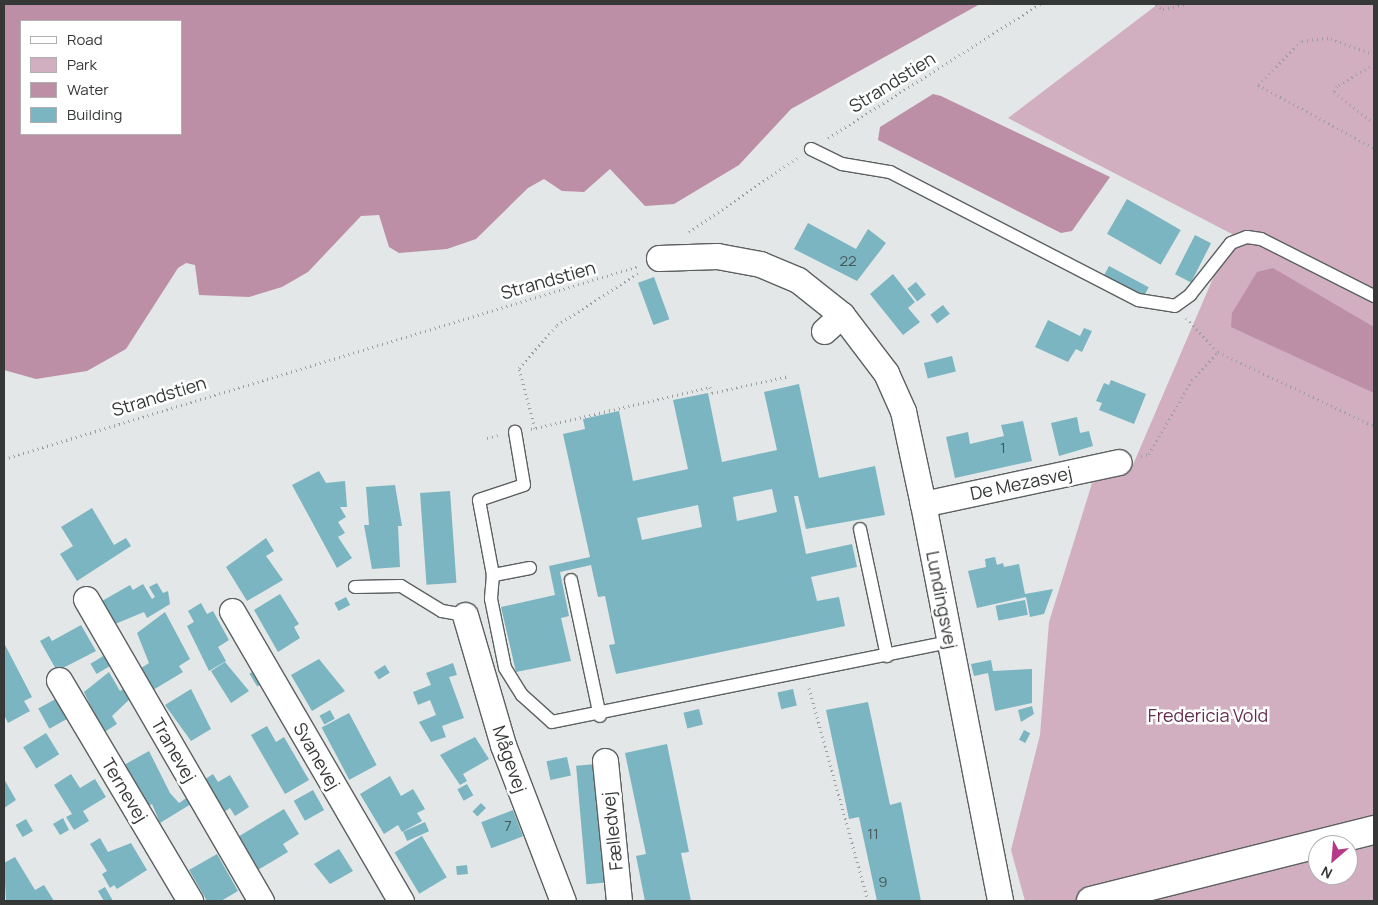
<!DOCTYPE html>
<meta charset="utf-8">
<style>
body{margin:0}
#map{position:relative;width:1378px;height:905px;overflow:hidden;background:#e3e7e7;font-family:Manrope,sans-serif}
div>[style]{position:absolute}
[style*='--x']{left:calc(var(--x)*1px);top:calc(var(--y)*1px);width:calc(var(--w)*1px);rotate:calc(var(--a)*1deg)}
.green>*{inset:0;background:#d1afc1}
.water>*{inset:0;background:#bc8fa7}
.building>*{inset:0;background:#7bb5c1;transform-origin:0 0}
.path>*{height:3px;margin-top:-1.5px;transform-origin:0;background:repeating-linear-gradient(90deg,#9b9e9e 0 1px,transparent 0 5px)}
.roads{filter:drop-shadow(1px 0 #5c6060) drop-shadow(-1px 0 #5c6060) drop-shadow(0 1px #5c6060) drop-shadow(0 -1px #5c6060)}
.service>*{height:12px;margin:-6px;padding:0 6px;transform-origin:6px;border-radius:6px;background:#fff}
.minor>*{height:25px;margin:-12.5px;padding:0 12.5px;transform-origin:12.5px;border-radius:12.5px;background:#fff}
.tertiary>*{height:28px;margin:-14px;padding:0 14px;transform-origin:14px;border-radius:14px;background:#fff}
span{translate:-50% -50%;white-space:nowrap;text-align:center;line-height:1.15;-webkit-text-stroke:5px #fff;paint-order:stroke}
.number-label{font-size:15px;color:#47575a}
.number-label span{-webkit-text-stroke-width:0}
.street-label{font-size:18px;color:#363838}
.park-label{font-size:18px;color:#642c4d}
.frame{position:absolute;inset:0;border:5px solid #363838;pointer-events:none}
.legend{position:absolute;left:20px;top:20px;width:162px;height:115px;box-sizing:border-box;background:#fff;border:1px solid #afafaf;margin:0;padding:6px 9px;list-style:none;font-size:15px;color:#363838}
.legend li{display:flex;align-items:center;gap:10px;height:25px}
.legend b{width:25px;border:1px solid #afafaf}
.north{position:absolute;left:1308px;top:835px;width:50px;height:50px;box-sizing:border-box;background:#fff;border:1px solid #afafaf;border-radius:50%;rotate:207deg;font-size:14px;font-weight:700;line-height:20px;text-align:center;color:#363838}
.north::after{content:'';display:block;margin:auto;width:18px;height:22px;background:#b63987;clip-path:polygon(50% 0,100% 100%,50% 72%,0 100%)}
</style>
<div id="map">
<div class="green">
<div style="clip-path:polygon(evenodd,1158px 4px,1374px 4px,1374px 901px,1025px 901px,1011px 850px,1040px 735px,1049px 622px,1093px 480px,1132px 467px,1232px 234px,1008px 118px,1158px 4px,1318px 845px,1348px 845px,1348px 875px,1318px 875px,1318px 845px)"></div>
</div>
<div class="water">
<div style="clip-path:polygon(evenodd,4px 4px,980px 4px,791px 109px,739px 165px,674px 204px,645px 206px,610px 169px,584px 192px,562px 191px,544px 179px,528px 188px,476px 239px,447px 249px,399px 253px,389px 247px,379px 215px,361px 216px,308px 272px,282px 287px,249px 297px,199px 295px,195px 265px,186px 263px,178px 268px,126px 349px,87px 371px,36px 379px,4px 370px,4px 4px,21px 21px,181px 21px,181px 134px,21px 134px,21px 21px)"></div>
<div style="clip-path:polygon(933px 94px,941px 96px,1110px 177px,1072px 231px,1061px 233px,878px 140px,880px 127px)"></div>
<div style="clip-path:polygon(1273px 268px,1374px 327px,1374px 393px,1231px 327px,1232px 313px,1257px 272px)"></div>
</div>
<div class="building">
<div style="left:1127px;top:199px;width:62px;height:40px;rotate:30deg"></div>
<div style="clip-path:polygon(808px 223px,856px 249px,868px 229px,886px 243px,857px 281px,794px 249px)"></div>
<div style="left:1195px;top:235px;width:18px;height:44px;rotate:27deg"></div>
<div style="left:1109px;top:266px;width:45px;height:12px;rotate:28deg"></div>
<div style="clip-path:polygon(893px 274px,915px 302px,908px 308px,920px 322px,903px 335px,870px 294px)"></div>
<div style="left:654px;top:277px;width:45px;height:17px;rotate:70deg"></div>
<div style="left:916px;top:282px;width:16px;height:11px;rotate:52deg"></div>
<div style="left:943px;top:305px;width:11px;height:16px;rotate:52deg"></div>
<div style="clip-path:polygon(1048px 320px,1080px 336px,1084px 328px,1092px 331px,1082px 352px,1076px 349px,1068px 362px,1035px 347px)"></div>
<div style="left:952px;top:356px;width:16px;height:29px;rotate:76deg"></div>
<div style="clip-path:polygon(1111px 380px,1146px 394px,1134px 424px,1099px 410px,1102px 403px,1096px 401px,1104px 383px,1109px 385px)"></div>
<div style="clip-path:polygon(evenodd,799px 384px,819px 478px,875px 466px,885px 515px,806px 529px,798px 496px,794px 496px,806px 554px,852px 544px,857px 567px,811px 577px,817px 601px,839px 597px,845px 626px,616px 674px,609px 645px,615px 644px,605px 596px,598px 597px,591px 565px,560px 572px,569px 616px,561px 618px,571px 661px,516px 672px,501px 607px,555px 595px,549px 566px,590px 557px,563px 434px,585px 429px,583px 419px,619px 411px,633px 481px,688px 469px,673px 400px,708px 393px,722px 462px,777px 450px,764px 392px,799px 384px,772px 489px,777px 512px,737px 521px,733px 497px,772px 489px,799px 384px,698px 505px,702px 527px,642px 540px,637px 518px,698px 505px)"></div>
<div style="clip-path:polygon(1077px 417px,1080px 433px,1089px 431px,1093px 446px,1059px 456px,1051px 423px)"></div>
<div style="clip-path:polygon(1023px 421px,1032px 461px,955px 478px,946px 437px,968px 432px,970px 444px,1004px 436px,1001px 425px)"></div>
<div style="clip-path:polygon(319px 471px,326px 483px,345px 481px,347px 507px,340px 507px,346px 517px,338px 522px,345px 533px,338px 537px,352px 558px,337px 568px,292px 485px)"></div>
<div style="clip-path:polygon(395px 485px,402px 526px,398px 526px,400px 567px,372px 569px,364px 525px,369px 525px,366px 487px)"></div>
<div style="left:450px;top:491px;width:92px;height:30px;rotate:86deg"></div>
<div style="clip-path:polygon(92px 508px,114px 545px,126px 538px,131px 546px,77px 581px,60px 554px,73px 546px,61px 527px)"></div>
<div style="clip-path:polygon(266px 538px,274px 551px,266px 556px,283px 580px,247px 601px,226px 567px)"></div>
<div style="clip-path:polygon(995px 557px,997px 565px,1003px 563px,1004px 567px,1019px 564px,1025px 594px,1053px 589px,1044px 614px,1030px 617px,1026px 597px,977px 608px,968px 571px,986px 567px,985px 559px)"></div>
<div style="clip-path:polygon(157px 583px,163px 593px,168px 591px,170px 604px,147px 618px,144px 612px,115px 624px,102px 601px,130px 585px,133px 590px,143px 584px,152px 599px,155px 597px,149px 587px)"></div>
<div style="clip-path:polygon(280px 594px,299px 624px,294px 627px,300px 638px,278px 652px,254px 610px)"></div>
<div style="left:346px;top:597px;width:9px;height:13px;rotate:63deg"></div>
<div style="left:1025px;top:600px;width:15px;height:30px;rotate:79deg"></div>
<div style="clip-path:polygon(201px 603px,207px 614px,213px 611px,229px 640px,218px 647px,226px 661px,209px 671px,187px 626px,194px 622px,188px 611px)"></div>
<div style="clip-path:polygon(165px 612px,190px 659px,179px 666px,183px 672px,148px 693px,135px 672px,149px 663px,137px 633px)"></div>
<div style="clip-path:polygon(81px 625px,96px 651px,57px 671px,40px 641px,49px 636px,52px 641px)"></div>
<div style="clip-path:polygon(4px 643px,32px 697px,24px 701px,30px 711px,8px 723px,4px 715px)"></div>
<div style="left:105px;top:655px;width:12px;height:17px;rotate:59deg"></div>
<div style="clip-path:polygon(319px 659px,345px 691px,312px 711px,291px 675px)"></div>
<div style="clip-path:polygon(991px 660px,993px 671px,1032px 669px,1032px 703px,995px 711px,988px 673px,974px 676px,971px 664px)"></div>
<div style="clip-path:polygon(225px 662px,249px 691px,231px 703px,211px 671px)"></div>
<div style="clip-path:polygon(453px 663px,457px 675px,449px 677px,464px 718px,442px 726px,446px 737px,431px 742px,419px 722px,436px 715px,430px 700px,418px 705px,413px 692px,431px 685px,426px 673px)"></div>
<div style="left:385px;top:665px;width:9px;height:13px;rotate:58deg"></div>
<div style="left:257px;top:669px;width:15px;height:9px;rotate:58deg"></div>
<div style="clip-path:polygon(109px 672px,120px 691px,126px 687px,132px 697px,112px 716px,117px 724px,98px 736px,85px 715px,93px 711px,84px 692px)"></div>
<div style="clip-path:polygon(191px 689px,211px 729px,191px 741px,165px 705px)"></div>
<div style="left:793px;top:689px;width:17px;height:16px;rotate:77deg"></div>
<div style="left:61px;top:696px;width:23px;height:26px;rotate:61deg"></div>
<div style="clip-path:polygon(868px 702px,890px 805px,901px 802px,921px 901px,877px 901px,859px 817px,849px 819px,826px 710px)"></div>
<div style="clip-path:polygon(1032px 706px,1034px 714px,1021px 722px,1018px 710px)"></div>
<div style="left:699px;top:709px;width:16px;height:16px;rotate:76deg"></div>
<div style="left:330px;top:710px;width:10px;height:12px;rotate:61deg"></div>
<div style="left:349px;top:713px;width:59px;height:31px;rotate:62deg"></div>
<div style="clip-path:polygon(267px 726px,276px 742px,284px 737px,309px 780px,285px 794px,251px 735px)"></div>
<div style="left:1024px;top:730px;width:7px;height:11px;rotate:27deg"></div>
<div style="left:46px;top:733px;width:25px;height:27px;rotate:58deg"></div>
<div style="clip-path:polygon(475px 737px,489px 759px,463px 774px,467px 781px,460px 785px,440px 755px)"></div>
<div style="clip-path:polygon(667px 744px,689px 852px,681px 853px,691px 901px,645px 901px,636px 856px,646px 854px,625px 753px)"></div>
<div style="clip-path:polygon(149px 751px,170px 793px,179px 803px,188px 797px,191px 804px,160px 823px,152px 804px,149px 806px,124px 765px)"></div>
<div style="left:567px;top:757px;width:19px;height:21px;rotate:78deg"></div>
<div style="left:596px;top:764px;width:119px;height:20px;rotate:85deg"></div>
<div style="clip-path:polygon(71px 774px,80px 788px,95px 779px,106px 797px,83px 811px,89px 821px,74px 830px,66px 817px,72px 814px,54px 785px)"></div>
<div style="clip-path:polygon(213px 774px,218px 782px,230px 775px,249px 807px,235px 816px,230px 808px,218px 816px,198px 784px)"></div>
<div style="clip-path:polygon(390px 776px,401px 796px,413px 789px,425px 809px,417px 813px,422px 821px,402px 832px,398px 825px,384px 834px,360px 794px)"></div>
<div style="clip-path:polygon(4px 779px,16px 800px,4px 808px)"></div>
<div style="left:467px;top:784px;width:13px;height:11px;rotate:61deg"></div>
<div style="left:313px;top:790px;width:23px;height:22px;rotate:61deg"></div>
<div style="left:481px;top:803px;width:7px;height:12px;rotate:45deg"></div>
<div style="clip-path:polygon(284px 809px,299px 834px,283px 844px,288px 852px,251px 874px,231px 841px)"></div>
<div style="left:513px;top:810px;width:28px;height:34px;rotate:69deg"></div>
<div style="clip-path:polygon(63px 818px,69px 830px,60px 835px,53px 824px)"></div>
<div style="left:26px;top:819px;width:14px;height:12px;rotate:60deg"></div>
<div style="left:425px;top:822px;width:10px;height:24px;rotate:66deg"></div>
<div style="left:422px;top:836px;width:48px;height:32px;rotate:59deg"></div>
<div style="clip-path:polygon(100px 838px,108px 852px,131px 843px,147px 870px,117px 889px,114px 885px,110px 888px,102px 874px,107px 871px,90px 844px)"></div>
<div style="clip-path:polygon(339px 849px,353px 871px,330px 884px,314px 864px)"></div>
<div style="clip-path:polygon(217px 854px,238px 891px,221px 901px,207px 901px,189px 870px)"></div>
<div style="clip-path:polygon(15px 857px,35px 890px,44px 885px,54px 901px,6px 901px,4px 863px)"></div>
<div style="left:467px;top:865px;width:9px;height:11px;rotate:84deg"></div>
<div style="clip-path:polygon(105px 887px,113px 901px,104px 901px,98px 891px)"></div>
</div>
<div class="path">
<div style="--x:1156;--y:4;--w:9;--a:36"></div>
<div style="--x:1163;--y:9;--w:24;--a:-12"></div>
<div style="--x:1374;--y:54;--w:49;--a:-160.8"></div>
<div style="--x:1328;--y:38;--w:27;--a:174"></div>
<div style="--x:1301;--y:41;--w:62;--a:134.3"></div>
<div style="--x:1258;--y:85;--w:132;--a:28.5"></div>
<div style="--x:1374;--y:64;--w:43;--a:149.3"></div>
<div style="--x:1337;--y:86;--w:7;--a:117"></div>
<div style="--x:1334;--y:92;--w:51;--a:37.8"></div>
<div style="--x:828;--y:138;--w:251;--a:-32.3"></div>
<div style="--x:689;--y:232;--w:131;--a:-34.4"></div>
<div style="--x:1186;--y:318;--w:47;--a:46.7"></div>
<div style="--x:1218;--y:352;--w:173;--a:25.4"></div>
<div style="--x:535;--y:428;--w:62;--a:-104.9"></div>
<div style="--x:519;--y:368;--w:57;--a:-48.5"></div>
<div style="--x:557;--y:325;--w:98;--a:-32.6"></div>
<div style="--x:531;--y:429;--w:184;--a:-13.2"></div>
<div style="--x:710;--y:387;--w:6;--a:72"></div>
<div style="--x:712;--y:393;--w:79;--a:-12.4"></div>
<div style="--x:487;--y:438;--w:11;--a:-15"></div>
<div style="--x:1141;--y:456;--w:8;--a:-14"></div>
<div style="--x:1149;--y:454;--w:86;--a:-59.8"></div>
<div style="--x:1192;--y:380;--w:38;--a:-47"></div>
<div style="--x:4;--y:459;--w:664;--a:-16.91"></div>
<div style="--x:809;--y:688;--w:221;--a:74.5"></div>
</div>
<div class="roads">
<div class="service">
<div style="--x:811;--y:149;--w:34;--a:26"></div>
<div style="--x:842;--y:164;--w:49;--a:9.5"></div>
<div style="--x:890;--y:172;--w:279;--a:27.3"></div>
<div style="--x:1138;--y:300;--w:37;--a:9"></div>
<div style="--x:1175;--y:306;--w:19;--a:-36"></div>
<div style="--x:1190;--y:295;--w:66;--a:-51.7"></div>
<div style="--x:1231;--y:243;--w:17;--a:-21"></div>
<div style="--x:1247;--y:237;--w:14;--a:8"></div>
<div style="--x:1261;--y:239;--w:127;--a:26.8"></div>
<div style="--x:860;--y:529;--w:130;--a:78"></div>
<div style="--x:530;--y:568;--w:38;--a:169"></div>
<div style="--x:493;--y:575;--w:24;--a:95"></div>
<div style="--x:491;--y:599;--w:70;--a:78.5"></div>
<div style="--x:505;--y:668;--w:32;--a:58"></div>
<div style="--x:522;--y:695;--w:40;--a:42"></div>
<div style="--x:552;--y:722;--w:406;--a:-11.4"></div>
<div style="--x:493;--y:575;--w:76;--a:-100.6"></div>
<div style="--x:479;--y:500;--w:47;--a:-18.4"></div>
<div style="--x:524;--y:485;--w:54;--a:-99.6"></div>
<div style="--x:571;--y:580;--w:139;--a:78"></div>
<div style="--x:355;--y:587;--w:46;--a:-1.2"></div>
<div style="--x:401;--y:586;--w:48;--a:31.4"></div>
<div style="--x:442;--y:611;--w:23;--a:10"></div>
</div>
<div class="minor">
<div style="--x:659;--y:258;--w:58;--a:-2"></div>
<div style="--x:717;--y:256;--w:44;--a:10.5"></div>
<div style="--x:760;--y:264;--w:41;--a:22.8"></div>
<div style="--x:798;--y:280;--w:56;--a:38.5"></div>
<div style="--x:842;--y:315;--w:73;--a:52.8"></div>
<div style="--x:886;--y:373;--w:42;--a:65.9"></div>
<div style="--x:903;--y:411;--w:95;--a:77.9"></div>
<div style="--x:923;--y:504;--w:404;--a:79"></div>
<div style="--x:824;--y:331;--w:24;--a:-42"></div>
<div style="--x:923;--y:504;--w:200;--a:-12.1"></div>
<div style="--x:86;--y:599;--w:349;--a:59.9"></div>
<div style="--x:232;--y:611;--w:336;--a:59.8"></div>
<div style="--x:465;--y:615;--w:135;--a:73.7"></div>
<div style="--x:503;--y:745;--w:167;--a:69"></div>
<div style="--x:59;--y:680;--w:257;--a:59.3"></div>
<div style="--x:605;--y:761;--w:141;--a:84.3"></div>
</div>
<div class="tertiary">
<div style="--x:1091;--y:901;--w:292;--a:-14.1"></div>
</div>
</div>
<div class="number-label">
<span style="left:848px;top:261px">22</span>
<span style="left:1003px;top:448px">1</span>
<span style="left:508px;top:826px">7</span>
<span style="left:873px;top:834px">11</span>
<span style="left:883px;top:882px">9</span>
</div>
<div class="street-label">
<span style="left:892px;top:82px;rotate:-32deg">Strandstien</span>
<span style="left:548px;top:280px;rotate:-16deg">Strandstien</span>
<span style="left:159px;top:396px;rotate:-17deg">Strandstien</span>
<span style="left:1021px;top:483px;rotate:-12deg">De Mezasvej</span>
<span style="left:942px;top:600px;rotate:79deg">Lundingsvej</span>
<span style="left:174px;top:750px;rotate:60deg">Tranevej</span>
<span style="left:317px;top:756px;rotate:60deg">Svanevej</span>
<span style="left:510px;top:759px;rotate:71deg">Mågevej</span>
<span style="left:125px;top:790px;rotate:59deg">Ternevej</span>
<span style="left:612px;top:831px;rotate:-96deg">Fælledvej</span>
</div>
<div class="park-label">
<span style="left:1208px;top:715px">Fredericia Vold</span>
</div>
<div class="frame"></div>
<ul class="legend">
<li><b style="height:6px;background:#fff"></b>Road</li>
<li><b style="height:14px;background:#d1afc1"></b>Park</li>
<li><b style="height:14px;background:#bc8fa7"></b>Water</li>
<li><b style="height:14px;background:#7bb5c1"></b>Building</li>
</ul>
<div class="north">N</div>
</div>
